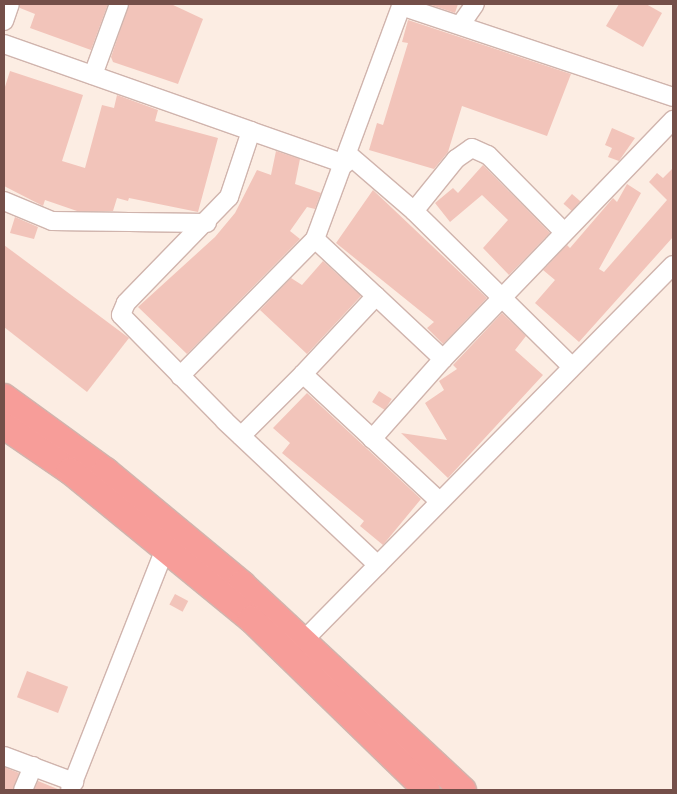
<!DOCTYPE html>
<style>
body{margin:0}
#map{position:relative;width:677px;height:794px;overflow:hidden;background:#fcede3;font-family:Barlow,sans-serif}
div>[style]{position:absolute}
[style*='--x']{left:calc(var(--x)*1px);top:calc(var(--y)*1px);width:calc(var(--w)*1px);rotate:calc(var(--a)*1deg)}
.building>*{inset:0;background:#f2c4ba;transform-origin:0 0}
.roads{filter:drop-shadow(1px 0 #d0b4ad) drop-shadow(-1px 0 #d0b4ad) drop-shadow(0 1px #d0b4ad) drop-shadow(0 -1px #d0b4ad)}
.minor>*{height:18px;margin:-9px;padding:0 9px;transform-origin:9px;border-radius:9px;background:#fff}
.highway>*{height:26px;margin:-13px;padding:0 13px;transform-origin:13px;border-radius:13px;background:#f79d99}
span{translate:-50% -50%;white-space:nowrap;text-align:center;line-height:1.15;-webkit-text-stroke:5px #fff2e9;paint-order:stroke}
.frame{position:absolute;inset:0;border:5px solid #744f49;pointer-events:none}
</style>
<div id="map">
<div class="building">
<div style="clip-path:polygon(20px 4px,108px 4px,91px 50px,30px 28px,35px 14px,20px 8px)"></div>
<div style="clip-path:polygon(129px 4px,171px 4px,203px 19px,178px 84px,113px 62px,111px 57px)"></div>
<div style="clip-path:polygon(428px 4px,458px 4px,455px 13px)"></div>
<div style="clip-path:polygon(619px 4px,646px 4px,662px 13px,643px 47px,606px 26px)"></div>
<div style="clip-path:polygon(408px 20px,571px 74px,547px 136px,462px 106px,448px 152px,434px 169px,369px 150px,377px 123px,383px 125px,408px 43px,402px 42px)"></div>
<div style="clip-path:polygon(10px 71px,83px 95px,62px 161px,85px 168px,102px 105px,114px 108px,117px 95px,158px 110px,155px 121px,218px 138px,198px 212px,129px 198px,128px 201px,117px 198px,113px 211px,77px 211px,45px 200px,43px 206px,4px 186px,4px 90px)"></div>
<div style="clip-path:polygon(612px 128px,635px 138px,619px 161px,608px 157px,612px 148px,605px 145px)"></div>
<div style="clip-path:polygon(276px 151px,300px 159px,295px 184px,321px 193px,315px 209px,307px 207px,290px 231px,300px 239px,187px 354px,138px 307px,215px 237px,235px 213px,257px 170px,271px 175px)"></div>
<div style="clip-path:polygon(483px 165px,550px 233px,509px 275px,483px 248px,508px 220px,482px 195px,450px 222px,435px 203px,453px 188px,458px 193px)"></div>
<div style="clip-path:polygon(673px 168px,673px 237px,579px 342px,535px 303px,555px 280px,543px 270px,567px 245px,570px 248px,613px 198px,617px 202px,627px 184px,641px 193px,599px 269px,604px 272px,667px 200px,649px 182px,657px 173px,663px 178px)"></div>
<div style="clip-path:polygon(373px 190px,487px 298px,443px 344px,427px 328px,434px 322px,336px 243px)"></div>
<div style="left:572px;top:194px;width:11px;height:13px;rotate:41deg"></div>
<div style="clip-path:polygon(15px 217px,38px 227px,34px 239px,10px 233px)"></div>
<div style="clip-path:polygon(4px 245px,129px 338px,87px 392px,4px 327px)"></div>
<div style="clip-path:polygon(323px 261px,361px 296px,307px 354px,260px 310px,291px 278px,302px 285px)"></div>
<div style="clip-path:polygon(502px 313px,526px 336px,515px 350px,543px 375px,448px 478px,401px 433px,447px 440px,425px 403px,444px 390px,439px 381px,457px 369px,453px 365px)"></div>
<div style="left:379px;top:391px;width:15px;height:13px;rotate:32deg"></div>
<div style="clip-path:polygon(307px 393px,421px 499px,383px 545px,360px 526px,364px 521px,282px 453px,290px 443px,273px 428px)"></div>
<div style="left:175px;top:594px;width:15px;height:12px;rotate:28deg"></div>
<div style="left:27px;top:671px;width:44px;height:28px;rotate:21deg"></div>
<div style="clip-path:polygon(4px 767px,19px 773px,13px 790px,4px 790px)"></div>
<div style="clip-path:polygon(38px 781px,60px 790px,34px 790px)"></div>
</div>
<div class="roads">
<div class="minor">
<div style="--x:401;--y:6;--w:287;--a:18.5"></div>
<div style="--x:4;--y:21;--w:18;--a:-71"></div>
<div style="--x:461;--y:24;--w:24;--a:-55"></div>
<div style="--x:4;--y:44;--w:262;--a:19.4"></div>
<div style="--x:93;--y:75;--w:76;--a:-69.9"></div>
<div style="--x:349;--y:155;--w:86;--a:40.7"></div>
<div style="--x:414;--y:211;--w:219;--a:44.6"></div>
<div style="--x:345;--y:164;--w:100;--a:-160.7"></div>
<div style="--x:251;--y:131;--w:70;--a:108.4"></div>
<div style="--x:229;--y:197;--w:148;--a:134.2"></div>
<div style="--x:126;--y:303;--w:13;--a:113"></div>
<div style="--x:121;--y:315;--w:148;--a:45.5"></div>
<div style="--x:225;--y:421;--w:210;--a:43.3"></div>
<div style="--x:4;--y:201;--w:52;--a:22.6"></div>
<div style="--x:52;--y:221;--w:155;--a:0.7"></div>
<div style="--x:414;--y:211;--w:67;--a:-51.1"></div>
<div style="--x:456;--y:159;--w:19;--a:-35"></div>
<div style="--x:472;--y:148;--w:17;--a:24"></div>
<div style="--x:488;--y:155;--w:108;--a:45.4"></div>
<div style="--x:315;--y:239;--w:251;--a:-69.7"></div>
<div style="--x:376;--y:296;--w:92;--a:43.2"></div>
<div style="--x:180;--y:376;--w:192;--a:-45.4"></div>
<div style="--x:315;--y:239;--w:83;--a:43.1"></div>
<div style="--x:376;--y:296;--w:107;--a:133.1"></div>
<div style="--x:303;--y:374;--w:186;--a:43"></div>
<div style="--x:241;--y:436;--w:88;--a:-45"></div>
<div style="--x:372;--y:439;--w:107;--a:-48.4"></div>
<div style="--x:443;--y:359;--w:332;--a:-46.1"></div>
<div style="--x:304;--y:640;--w:526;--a:-45.46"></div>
<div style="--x:4;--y:756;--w:75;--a:20.4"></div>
<div style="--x:23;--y:790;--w:26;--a:-67"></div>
<div style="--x:70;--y:790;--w:259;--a:-68.5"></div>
</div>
<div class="highway">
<div style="--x:4;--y:397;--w:126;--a:36"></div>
<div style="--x:106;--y:471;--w:177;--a:39.7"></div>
<div style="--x:242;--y:584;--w:302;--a:43"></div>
<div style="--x:4;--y:426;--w:80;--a:34.3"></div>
<div style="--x:70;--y:471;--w:234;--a:39.3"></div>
<div style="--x:251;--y:619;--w:245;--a:44.2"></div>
</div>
</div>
<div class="frame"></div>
</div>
